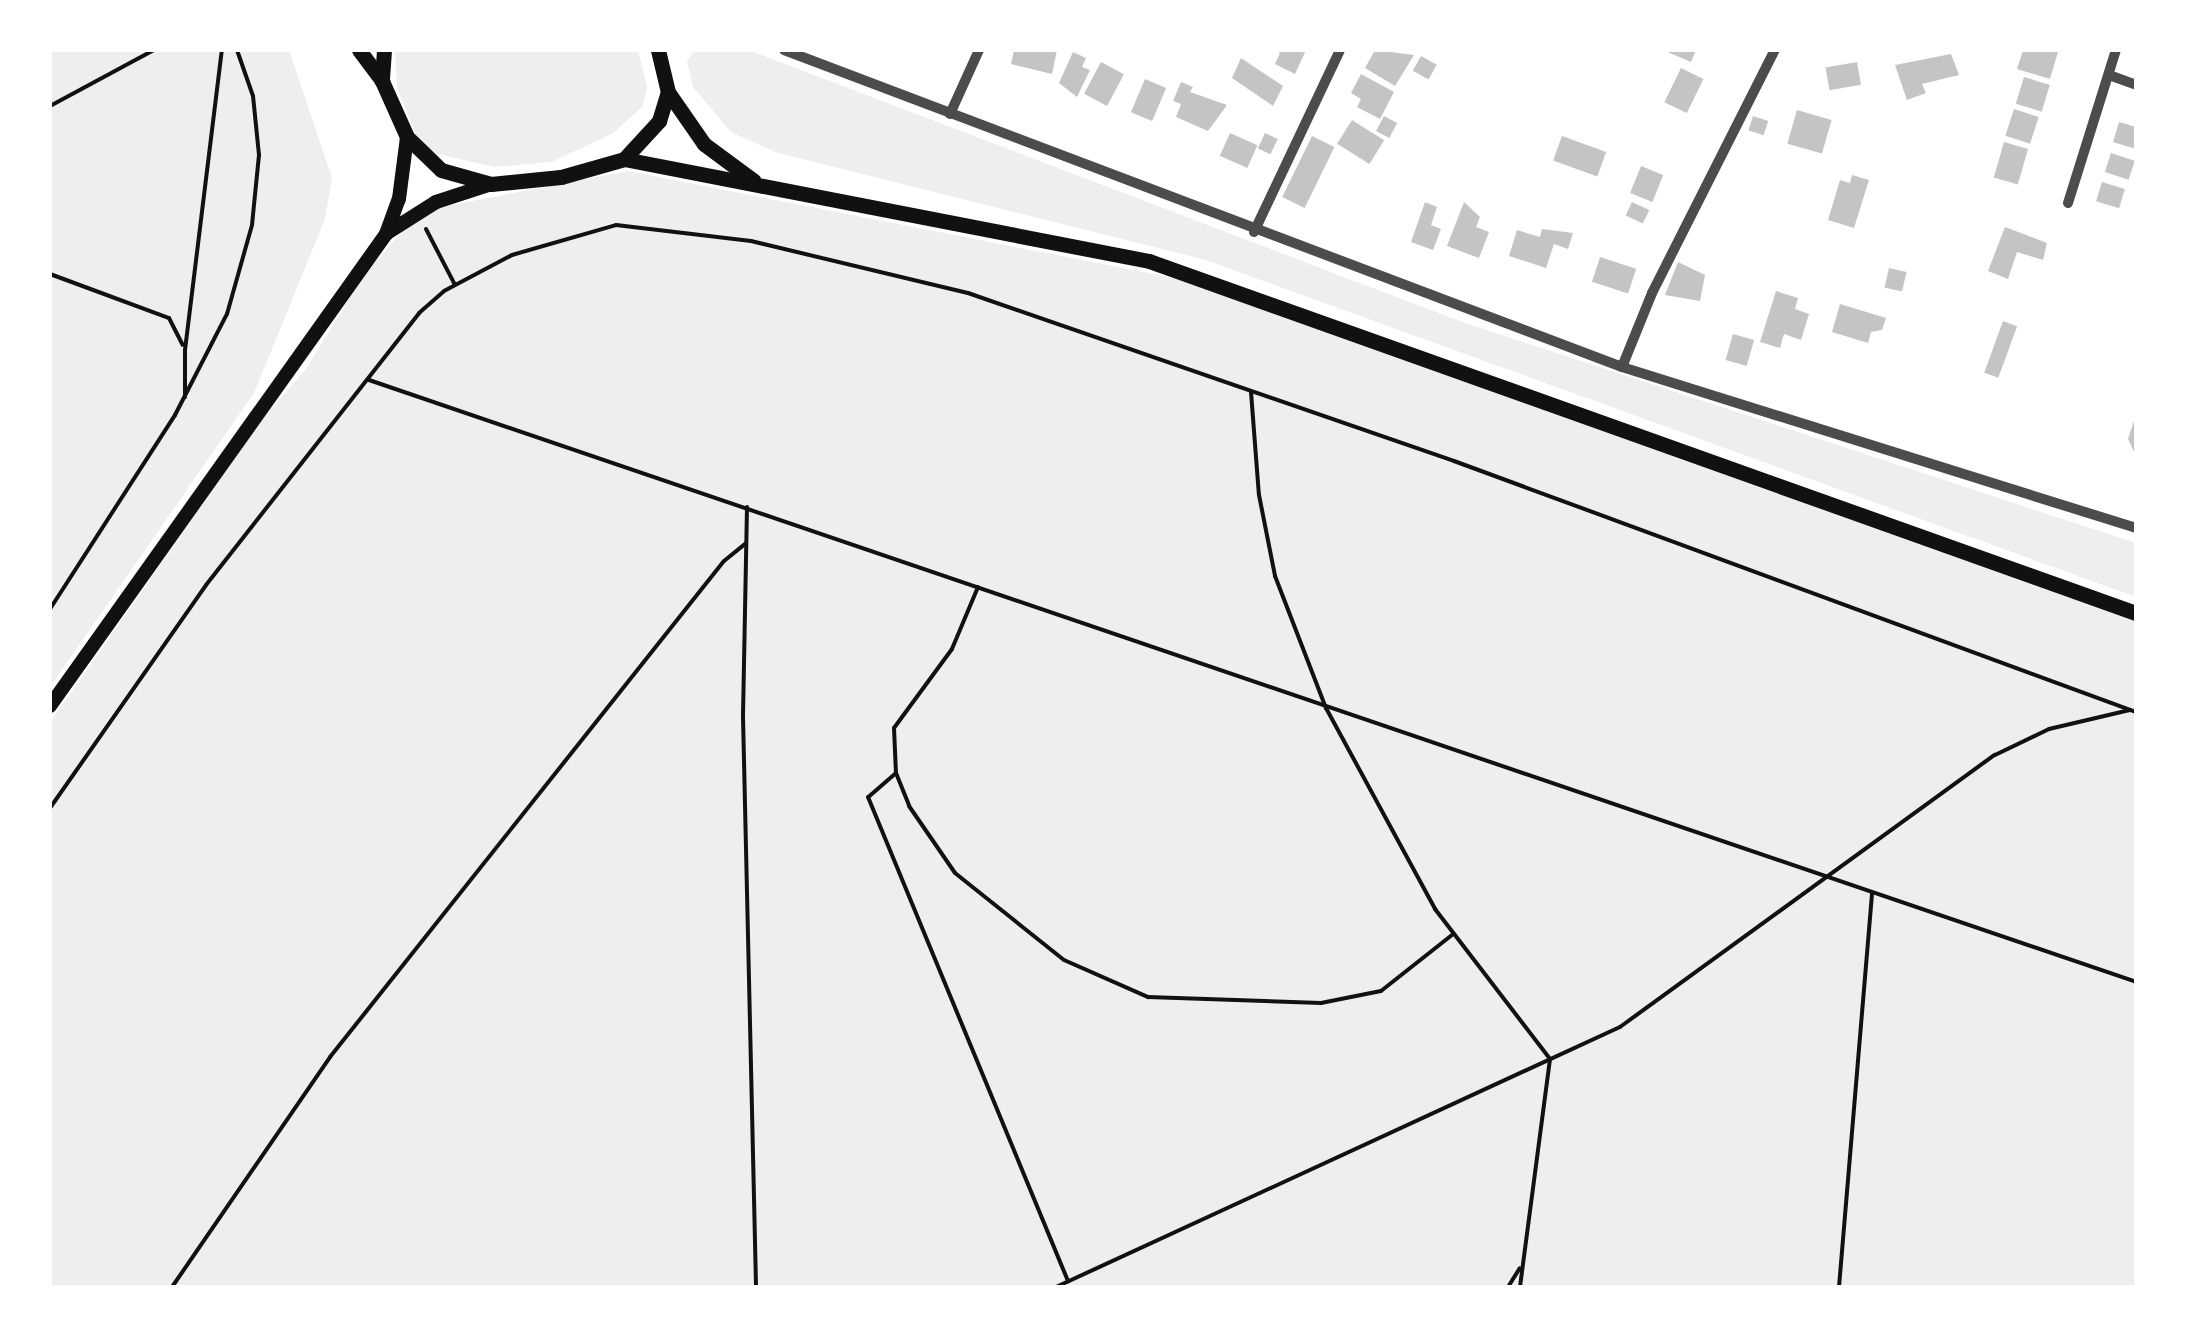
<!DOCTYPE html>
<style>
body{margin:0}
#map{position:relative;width:2186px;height:1337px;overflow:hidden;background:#fff;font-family:"Alegreya Sans",sans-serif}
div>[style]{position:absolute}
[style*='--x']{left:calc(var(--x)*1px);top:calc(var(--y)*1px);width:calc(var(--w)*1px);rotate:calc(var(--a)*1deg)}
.green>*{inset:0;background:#eee}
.building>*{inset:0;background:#c4c4c4;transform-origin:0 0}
.path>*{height:4px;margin:-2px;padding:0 2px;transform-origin:2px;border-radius:2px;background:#111}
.minor>*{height:10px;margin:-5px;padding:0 5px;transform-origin:5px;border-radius:5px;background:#4c4c4c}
.secondary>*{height:14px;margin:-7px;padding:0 7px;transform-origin:7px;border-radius:7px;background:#111}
.primary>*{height:15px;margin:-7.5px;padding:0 7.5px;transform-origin:7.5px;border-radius:7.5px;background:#111}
span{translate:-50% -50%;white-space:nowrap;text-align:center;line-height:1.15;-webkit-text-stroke:8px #fff;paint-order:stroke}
.frame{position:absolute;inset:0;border:52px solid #fff;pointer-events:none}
</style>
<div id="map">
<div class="green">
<div style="clip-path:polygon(50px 50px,289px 50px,332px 178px,325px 219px,254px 393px,50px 687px)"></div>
<div style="clip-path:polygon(395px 50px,638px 50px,647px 87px,643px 106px,612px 134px,551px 162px,494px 167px,434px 153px,418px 140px,397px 88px)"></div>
<div style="clip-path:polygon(695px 50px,748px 50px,1462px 322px,2136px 543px,2136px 597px,1206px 260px,775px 152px,731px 132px,693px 87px,687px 61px)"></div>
<div style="clip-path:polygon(628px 171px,1174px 278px,2136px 620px,2136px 1287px,50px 1287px,50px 722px,265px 416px,306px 369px,364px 274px,404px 230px,441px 207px)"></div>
</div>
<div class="building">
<div style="clip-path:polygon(1014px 50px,1057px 50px,1052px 74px,1011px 64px)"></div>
<div style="clip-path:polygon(1274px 50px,1306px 50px,1295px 74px,1275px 64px,1280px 53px)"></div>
<div style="clip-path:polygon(1375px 50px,1414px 55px,1395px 86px,1365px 68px)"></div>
<div style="clip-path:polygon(1663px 50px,1696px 50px,1691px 62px)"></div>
<div style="clip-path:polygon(2023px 50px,2058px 52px,2050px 79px,2017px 69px)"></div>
<div style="clip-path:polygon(1073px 52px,1086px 58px,1082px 67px,1090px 70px,1077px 97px,1059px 83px)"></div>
<div style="clip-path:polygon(1951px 54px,1959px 75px,1922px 84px,1926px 93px,1907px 100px,1895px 65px)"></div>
<div style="left:1421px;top:56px;width:18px;height:17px;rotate:29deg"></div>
<div style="clip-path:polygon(1241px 58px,1283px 86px,1273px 106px,1232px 78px)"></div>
<div style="left:1101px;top:62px;width:26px;height:36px;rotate:28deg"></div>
<div style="left:1857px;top:62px;width:23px;height:32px;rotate:80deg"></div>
<div style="left:1681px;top:68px;width:25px;height:38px;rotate:26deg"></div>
<div style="clip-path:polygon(1361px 74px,1394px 92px,1380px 119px,1357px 107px,1361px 99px,1351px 93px)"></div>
<div style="left:2024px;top:77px;width:27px;height:28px;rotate:17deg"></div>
<div style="left:1145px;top:79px;width:23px;height:36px;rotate:23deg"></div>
<div style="clip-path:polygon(1181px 82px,1193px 87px,1190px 92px,1227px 105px,1208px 131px,1176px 117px,1181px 104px,1173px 101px)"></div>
<div style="left:2014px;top:109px;width:26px;height:28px;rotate:18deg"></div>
<div style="left:1797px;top:110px;width:36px;height:35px;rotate:16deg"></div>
<div style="left:1384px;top:116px;width:15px;height:17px;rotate:28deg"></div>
<div style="left:1753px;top:116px;width:16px;height:15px;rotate:18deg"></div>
<div style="left:1352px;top:120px;width:38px;height:28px;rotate:32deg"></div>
<div style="clip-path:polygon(2119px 122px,2136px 127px,2136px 149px,2113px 142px)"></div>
<div style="left:1230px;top:133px;width:30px;height:25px;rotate:24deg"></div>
<div style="left:1265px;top:133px;width:14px;height:17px;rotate:25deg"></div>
<div style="left:1312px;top:136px;width:25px;height:68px;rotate:26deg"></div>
<div style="left:1562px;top:136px;width:47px;height:26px;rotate:20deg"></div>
<div style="left:2004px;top:142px;width:25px;height:37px;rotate:16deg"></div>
<div style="left:2111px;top:153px;width:25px;height:20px;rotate:18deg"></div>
<div style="left:1641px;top:166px;width:24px;height:29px;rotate:22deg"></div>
<div style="clip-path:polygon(1852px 175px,1869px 180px,1854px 228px,1828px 220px,1840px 180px,1850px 183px)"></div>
<div style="left:2102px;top:182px;width:24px;height:20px;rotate:17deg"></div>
<div style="clip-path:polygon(1425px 202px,1437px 207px,1431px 225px,1441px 229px,1433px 250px,1411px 242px)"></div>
<div style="clip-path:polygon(1464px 202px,1480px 217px,1476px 227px,1489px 232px,1479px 258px,1447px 246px)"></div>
<div style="left:1632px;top:202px;width:19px;height:15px;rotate:25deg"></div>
<div style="clip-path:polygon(2005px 227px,2047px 243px,2043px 260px,2017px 252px,2008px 279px,1988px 271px)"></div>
<div style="clip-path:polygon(1542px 229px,1573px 233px,1568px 249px,1554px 244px,1546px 268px,1509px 256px,1517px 230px,1540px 237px)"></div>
<div style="left:1600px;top:257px;width:38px;height:26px;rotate:18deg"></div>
<div style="clip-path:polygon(1678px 262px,1705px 275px,1700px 301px,1665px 295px)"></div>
<div style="left:1889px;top:268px;width:18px;height:20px;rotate:13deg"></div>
<div style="clip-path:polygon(1776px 291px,1798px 298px,1795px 309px,1809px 314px,1801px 340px,1784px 334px,1780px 348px,1760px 342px)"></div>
<div style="clip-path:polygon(1840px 304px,1886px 318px,1882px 330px,1871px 332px,1868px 343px,1832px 332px)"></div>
<div style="left:2003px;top:321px;width:15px;height:55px;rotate:20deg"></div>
<div style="left:1733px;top:334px;width:22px;height:27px;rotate:16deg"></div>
<div style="clip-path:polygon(2136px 415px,2136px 456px,2128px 439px)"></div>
</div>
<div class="path">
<div style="--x:50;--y:106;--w:118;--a:-28.3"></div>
<div style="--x:426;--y:229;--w:61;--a:62.6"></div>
<div style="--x:50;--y:274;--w:127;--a:20.3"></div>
<div style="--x:169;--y:318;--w:30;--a:63"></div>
<div style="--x:369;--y:380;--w:1867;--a:18.81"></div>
<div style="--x:1251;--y:392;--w:103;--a:85.6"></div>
<div style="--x:1259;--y:495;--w:83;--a:78.8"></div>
<div style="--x:1275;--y:576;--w:142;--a:68.9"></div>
<div style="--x:1326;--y:708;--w:229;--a:61.5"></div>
<div style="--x:1435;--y:909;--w:189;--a:52.5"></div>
<div style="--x:1550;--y:1059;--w:230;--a:97.5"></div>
<div style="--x:185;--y:397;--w:47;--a:-90"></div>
<div style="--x:185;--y:350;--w:302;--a:-83"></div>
<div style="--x:747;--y:507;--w:210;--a:91.1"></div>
<div style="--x:743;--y:717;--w:570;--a:88.69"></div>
<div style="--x:978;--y:587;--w:67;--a:112.8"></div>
<div style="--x:952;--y:649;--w:98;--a:126.3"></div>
<div style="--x:894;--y:728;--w:45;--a:87.5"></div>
<div style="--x:896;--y:773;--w:35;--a:68"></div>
<div style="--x:909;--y:806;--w:81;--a:55.5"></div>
<div style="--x:955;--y:873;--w:139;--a:38.6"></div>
<div style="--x:1064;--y:960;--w:92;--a:23.8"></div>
<div style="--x:1148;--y:997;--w:173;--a:2"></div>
<div style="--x:1321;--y:1003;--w:61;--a:-11.3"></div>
<div style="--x:1381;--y:991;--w:90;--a:-38.3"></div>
<div style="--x:50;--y:609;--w:231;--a:-57.2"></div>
<div style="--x:175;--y:415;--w:114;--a:-62.8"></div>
<div style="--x:227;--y:314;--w:92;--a:-74.3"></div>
<div style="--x:252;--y:225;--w:70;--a:-84.3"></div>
<div style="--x:259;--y:155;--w:59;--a:-95.8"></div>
<div style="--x:253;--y:96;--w:49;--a:-109.2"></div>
<div style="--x:896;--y:773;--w:37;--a:139"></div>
<div style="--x:868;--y:797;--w:524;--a:67.55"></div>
<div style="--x:50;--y:808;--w:272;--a:-55"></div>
<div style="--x:206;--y:585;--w:345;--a:-51.9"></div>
<div style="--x:419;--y:313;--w:33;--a:-41"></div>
<div style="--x:444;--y:291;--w:77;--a:-27.9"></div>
<div style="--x:512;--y:255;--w:108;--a:-16.1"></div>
<div style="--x:616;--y:225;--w:136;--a:6.8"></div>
<div style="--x:751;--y:241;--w:223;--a:13.5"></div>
<div style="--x:968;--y:293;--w:514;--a:19.07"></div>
<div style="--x:1454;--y:461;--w:727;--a:20.21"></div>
<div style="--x:172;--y:1287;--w:279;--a:-55.5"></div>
<div style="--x:330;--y:1057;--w:633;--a:-51.54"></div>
<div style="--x:724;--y:561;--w:28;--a:-39"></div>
<div style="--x:1056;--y:1287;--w:621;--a:-24.75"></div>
<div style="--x:1620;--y:1027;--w:463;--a:-36"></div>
<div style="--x:1995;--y:755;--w:60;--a:-25.7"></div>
<div style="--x:2049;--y:729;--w:83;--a:-13.2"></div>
<div style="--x:1508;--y:1287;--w:22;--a:-58"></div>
<div style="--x:1839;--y:1287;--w:395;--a:-85.2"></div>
</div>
<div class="minor">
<div style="--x:784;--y:50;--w:896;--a:20.72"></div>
<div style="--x:1622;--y:367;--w:539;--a:17.39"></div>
<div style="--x:2109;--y:75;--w:29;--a:20"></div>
<div style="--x:950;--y:114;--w:70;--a:-65.6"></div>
<div style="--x:2068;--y:203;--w:160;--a:-72.6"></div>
<div style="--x:1254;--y:232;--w:201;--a:-64.7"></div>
<div style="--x:1622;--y:367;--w:80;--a:-67.9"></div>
<div style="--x:1652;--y:293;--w:272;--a:-63.2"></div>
</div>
<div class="secondary">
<div style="--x:387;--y:233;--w:58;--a:-32.3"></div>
<div style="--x:436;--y:202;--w:58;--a:-18.1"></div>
<div style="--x:50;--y:706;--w:579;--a:-54.55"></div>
<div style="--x:386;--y:234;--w:37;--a:-70"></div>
<div style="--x:399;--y:199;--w:63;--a:-82.6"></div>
</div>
<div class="primary">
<div style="--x:359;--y:50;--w:39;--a:53"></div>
<div style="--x:384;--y:50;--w:31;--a:94"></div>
<div style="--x:382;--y:81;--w:61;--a:65.9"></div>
<div style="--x:407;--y:137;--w:47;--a:44.1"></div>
<div style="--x:441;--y:170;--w:52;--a:15.6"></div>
<div style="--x:491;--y:184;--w:70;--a:-5.7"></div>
<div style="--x:561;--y:177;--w:66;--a:-15.9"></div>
<div style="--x:624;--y:159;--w:52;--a:-47.4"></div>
<div style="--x:659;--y:121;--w:30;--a:-73"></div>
<div style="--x:668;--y:92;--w:43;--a:-103.4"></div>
<div style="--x:668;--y:92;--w:63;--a:55.3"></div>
<div style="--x:704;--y:144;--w:62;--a:36.5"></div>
<div style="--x:624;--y:159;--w:535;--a:10.99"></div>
<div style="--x:1149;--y:261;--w:1048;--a:19.63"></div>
</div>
<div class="frame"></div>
</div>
